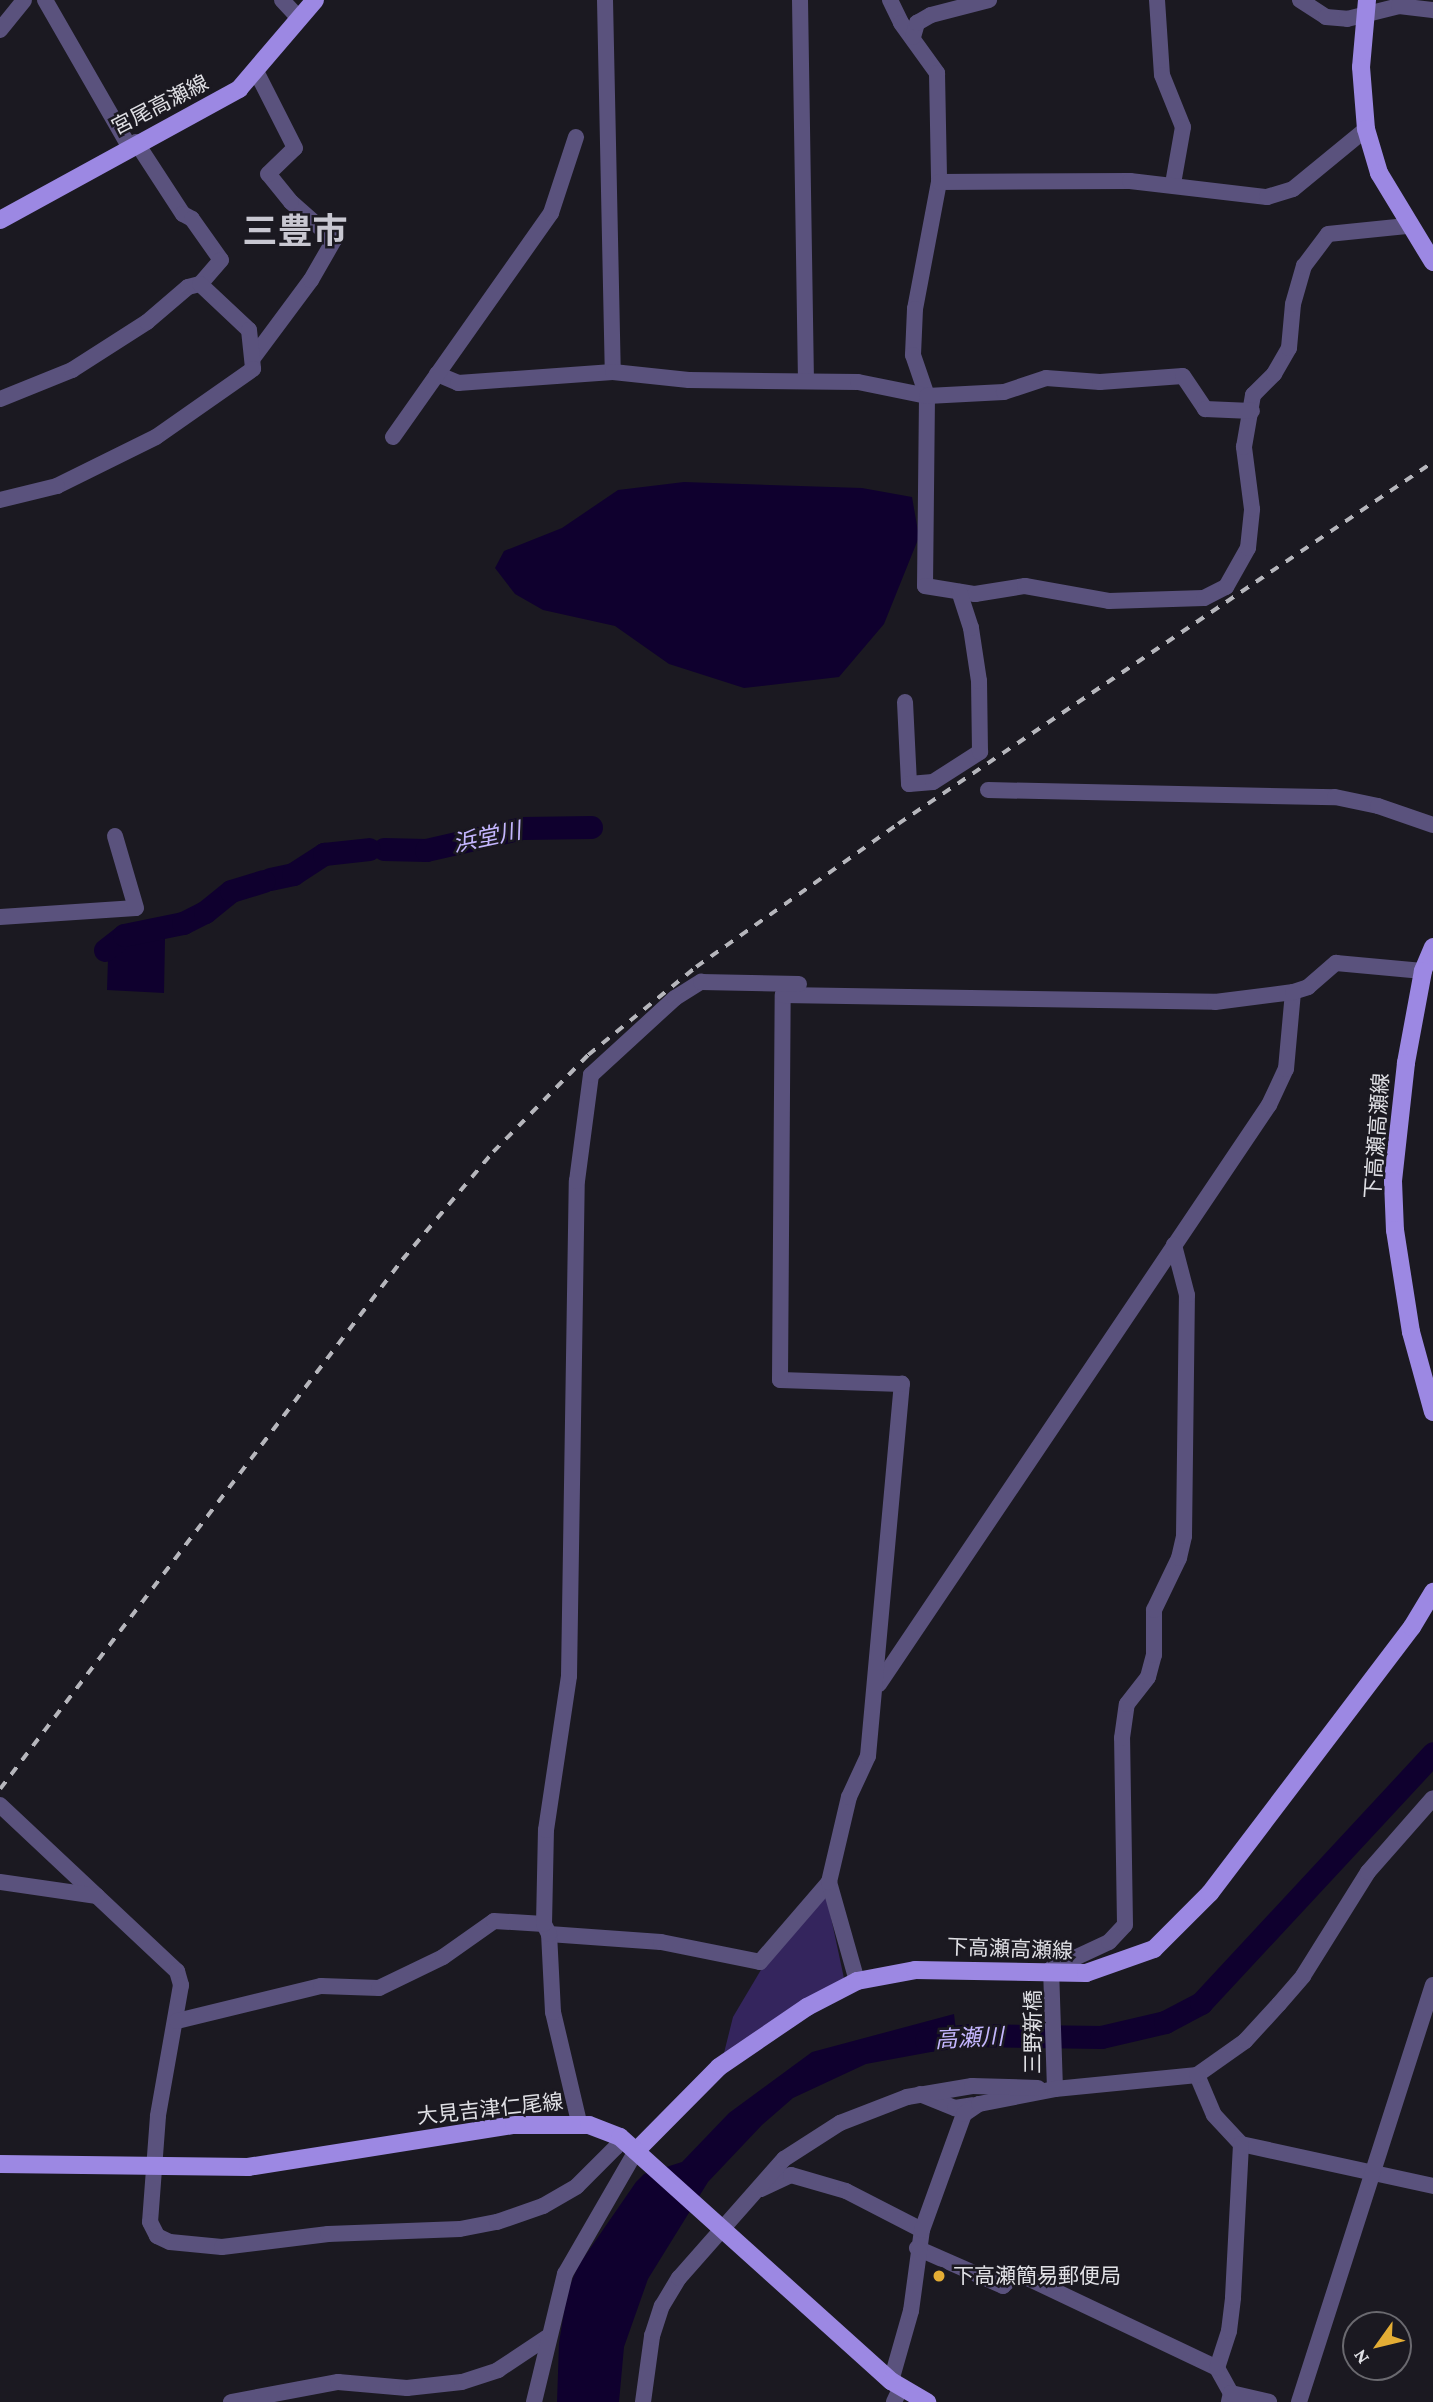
<!DOCTYPE html>
<meta charset="utf-8">
<style>
body{margin:0}
#map{position:relative;width:1433px;height:2402px;overflow:hidden;background:#1b1921;font-family:"Crimson Pro","Noto Sans JP",serif}
div>[style]{position:absolute}
[style*='--x']{left:calc(var(--x)*1px);top:calc(var(--y)*1px);width:calc(var(--w)*1px);rotate:calc(var(--a)*1deg)}
.green>*{inset:0;background:#34255d}
.water>*{inset:0;background:#0f002e}
.river>*{height:23px;margin:-11.5px;padding:0 11.5px;transform-origin:11.5px;border-radius:11.5px;background:#0f002e}
.minor>*{height:16px;margin:-8px;padding:0 8px;transform-origin:8px;border-radius:8px;background:#5a527d}
.major>*{height:18px;margin:-9px;padding:0 9px;transform-origin:9px;border-radius:9px;background:#9c88e3}
.rail>*{height:3.5px;margin-top:-1.75px;transform-origin:0;background:repeating-linear-gradient(90deg,#b6b6bc 0 9px,transparent 0 18px)}
.dots>*{width:19px;height:19px;translate:-50% -50%;box-sizing:border-box;border:4px solid #1b1921;border-radius:50%}
span{translate:-50% -50%;white-space:nowrap;text-align:center;line-height:1.15;-webkit-text-stroke:5px #1b1921;paint-order:stroke}
.street-label{font-size:21px;color:#e0e0e5}
.poi-label{font-size:21px;color:#e0e0e5}
.left{translate:0 -50%;text-align:left}
.water-label{font-size:23px;color:#c4b6fe;font-style:italic}
.town-label{font-size:35px;color:#c8c7d1;font-weight:700}
.north{position:absolute;left:1342px;top:2311px;width:70px;height:70px;box-sizing:border-box;background:#1b1921;border:2px solid #6a696f;border-radius:50%;rotate:236deg;font-size:19px;font-weight:700;line-height:28px;text-align:center;color:#e0e0e5}
.north::after{content:'';display:block;margin:auto;width:24px;height:32px;background:#e4ad35;clip-path:polygon(50% 0,100% 100%,50% 72%,0 100%)}
</style>
<div id="map">
<div class="green">
<div style="clip-path:polygon(826px 1894px,845px 1983px,724px 2053px,733px 2017px,765px 1963px)"></div>
</div>
<div class="water">
<div style="clip-path:polygon(684px 482px,862px 488px,912px 497px,919px 537px,884px 624px,839px 677px,744px 688px,669px 664px,615px 626px,543px 610px,515px 594px,495px 568px,504px 551px,562px 528px,618px 490px)"></div>
<div style="clip-path:polygon(165px 939px,164px 993px,107px 990px,108px 959px,130px 943px)"></div>
<div style="clip-path:polygon(954px 2014px,958px 2047px,866px 2064px,793px 2098px,762px 2125px,708px 2182px,648px 2279px,624px 2347px,619px 2402px,557px 2402px,559px 2343px,567px 2293px,578px 2266px,636px 2182px,644px 2174px,682px 2162px,729px 2113px,812px 2052px)"></div>
</div>
<div class="river">
<div style="--x:384;--y:849;--w:42;--a:1.4"></div>
<div style="--x:426;--y:850;--w:98;--a:-12.9"></div>
<div style="--x:522;--y:828;--w:69;--a:-0.8"></div>
<div style="--x:270;--y:879;--w:24;--a:-12"></div>
<div style="--x:293;--y:874;--w:37;--a:-33"></div>
<div style="--x:324;--y:854;--w:45;--a:-6.3"></div>
<div style="--x:105;--y:950;--w:24;--a:-38"></div>
<div style="--x:124;--y:935;--w:60;--a:-11.5"></div>
<div style="--x:183;--y:923;--w:25;--a:-27"></div>
<div style="--x:205;--y:912;--w:33;--a:-39"></div>
<div style="--x:231;--y:891;--w:34;--a:-17"></div>
<div style="--x:926;--y:2040;--w:46;--a:-6.2"></div>
<div style="--x:972;--y:2035;--w:129;--a:0.9"></div>
<div style="--x:1101;--y:2037;--w:66;--a:-13.2"></div>
<div style="--x:1165;--y:2022;--w:41;--a:-27.8"></div>
<div style="--x:1201;--y:2003;--w:341;--a:-47.1"></div>
</div>
<div class="minor">
<div style="--x:45;--y:0;--w:168;--a:60.1"></div>
<div style="--x:282;--y:0;--w:26;--a:47"></div>
<div style="--x:605;--y:0;--w:372;--a:88.8"></div>
<div style="--x:800;--y:0;--w:381;--a:89.1"></div>
<div style="--x:890;--y:0;--w:25;--a:64"></div>
<div style="--x:901;--y:23;--w:62;--a:54.2"></div>
<div style="--x:937;--y:73;--w:109;--a:88.9"></div>
<div style="--x:939;--y:182;--w:129;--a:100.7"></div>
<div style="--x:915;--y:309;--w:46;--a:92.5"></div>
<div style="--x:913;--y:355;--w:43;--a:71.1"></div>
<div style="--x:927;--y:396;--w:190;--a:90.6"></div>
<div style="--x:925;--y:586;--w:51;--a:9.1"></div>
<div style="--x:975;--y:594;--w:51;--a:-9.1"></div>
<div style="--x:1025;--y:586;--w:85;--a:10.1"></div>
<div style="--x:1109;--y:601;--w:95;--a:-1.8"></div>
<div style="--x:1204;--y:598;--w:25;--a:-27"></div>
<div style="--x:1226;--y:587;--w:45;--a:-60.6"></div>
<div style="--x:1248;--y:548;--w:39;--a:-84"></div>
<div style="--x:1252;--y:509;--w:63;--a:-97.4"></div>
<div style="--x:1244;--y:447;--w:53;--a:-80.2"></div>
<div style="--x:1253;--y:395;--w:30;--a:-45"></div>
<div style="--x:1274;--y:374;--w:30;--a:-60"></div>
<div style="--x:1289;--y:348;--w:44;--a:-84.8"></div>
<div style="--x:1293;--y:304;--w:40;--a:-74"></div>
<div style="--x:1304;--y:266;--w:40;--a:-53"></div>
<div style="--x:1328;--y:234;--w:79;--a:-5.8"></div>
<div style="--x:1157;--y:0;--w:75;--a:86.2"></div>
<div style="--x:1162;--y:75;--w:56;--a:68"></div>
<div style="--x:1183;--y:127;--w:58;--a:100"></div>
<div style="--x:1300;--y:0;--w:31;--a:33"></div>
<div style="--x:1326;--y:17;--w:21;--a:5"></div>
<div style="--x:1347;--y:19;--w:54;--a:-14"></div>
<div style="--x:1399;--y:6;--w:34;--a:7"></div>
<div style="--x:0;--y:30;--w:38;--a:-51"></div>
<div style="--x:913;--y:37;--w:15;--a:-74"></div>
<div style="--x:917;--y:23;--w:16;--a:-30"></div>
<div style="--x:931;--y:15;--w:60;--a:-14.5"></div>
<div style="--x:136;--y:142;--w:86;--a:56.9"></div>
<div style="--x:183;--y:214;--w:10;--a:29"></div>
<div style="--x:192;--y:219;--w:50;--a:54.7"></div>
<div style="--x:221;--y:260;--w:32;--a:131"></div>
<div style="--x:939;--y:182;--w:191;--a:-0.3"></div>
<div style="--x:1130;--y:181;--w:138;--a:6.7"></div>
<div style="--x:1267;--y:197;--w:27;--a:-17"></div>
<div style="--x:1293;--y:189;--w:94;--a:-39.4"></div>
<div style="--x:253;--y:358;--w:97;--a:-53.4"></div>
<div style="--x:311;--y:280;--w:46;--a:-60.1"></div>
<div style="--x:334;--y:240;--w:57;--a:-138.5"></div>
<div style="--x:291;--y:202;--w:36;--a:-129"></div>
<div style="--x:268;--y:174;--w:37;--a:-44"></div>
<div style="--x:295;--y:148;--w:84;--a:-116.9"></div>
<div style="--x:437;--y:374;--w:23;--a:23"></div>
<div style="--x:458;--y:383;--w:155;--a:-4.1"></div>
<div style="--x:613;--y:372;--w:76;--a:6"></div>
<div style="--x:689;--y:380;--w:169;--a:0.7"></div>
<div style="--x:858;--y:382;--w:70;--a:11.5"></div>
<div style="--x:927;--y:396;--w:77;--a:-3"></div>
<div style="--x:1004;--y:392;--w:44;--a:-18.4"></div>
<div style="--x:1046;--y:378;--w:54;--a:4.2"></div>
<div style="--x:1100;--y:382;--w:83;--a:-4.1"></div>
<div style="--x:1183;--y:376;--w:40;--a:56"></div>
<div style="--x:1205;--y:409;--w:47;--a:2.4"></div>
<div style="--x:0;--y:399;--w:78;--a:-21.9"></div>
<div style="--x:72;--y:370;--w:89;--a:-32.6"></div>
<div style="--x:147;--y:322;--w:54;--a:-40.5"></div>
<div style="--x:188;--y:287;--w:12;--a:-14"></div>
<div style="--x:200;--y:284;--w:67;--a:43.2"></div>
<div style="--x:249;--y:330;--w:39;--a:84"></div>
<div style="--x:253;--y:369;--w:118;--a:145"></div>
<div style="--x:156;--y:437;--w:110;--a:153.7"></div>
<div style="--x:57;--y:486;--w:59;--a:166.2"></div>
<div style="--x:393;--y:437;--w:274;--a:-54.8"></div>
<div style="--x:551;--y:213;--w:80;--a:-71.8"></div>
<div style="--x:905;--y:702;--w:82;--a:87.2"></div>
<div style="--x:909;--y:784;--w:24;--a:-5"></div>
<div style="--x:933;--y:782;--w:56;--a:-32.6"></div>
<div style="--x:980;--y:752;--w:71;--a:-90.8"></div>
<div style="--x:979;--y:681;--w:54;--a:-98.6"></div>
<div style="--x:971;--y:628;--w:38;--a:-108"></div>
<div style="--x:988;--y:790;--w:347;--a:1.2"></div>
<div style="--x:1335;--y:797;--w:44;--a:11.8"></div>
<div style="--x:1378;--y:806;--w:58;--a:19.1"></div>
<div style="--x:0;--y:917;--w:136;--a:-3.8"></div>
<div style="--x:136;--y:908;--w:75;--a:-106.3"></div>
<div style="--x:879;--y:1684;--w:698;--a:-56.04"></div>
<div style="--x:1269;--y:1105;--w:40;--a:-65"></div>
<div style="--x:1286;--y:1069;--w:77;--a:-84.8"></div>
<div style="--x:0;--y:1805;--w:243;--a:43.2"></div>
<div style="--x:177;--y:1971;--w:15;--a:74"></div>
<div style="--x:181;--y:1985;--w:133;--a:100"></div>
<div style="--x:158;--y:2116;--w:106;--a:94.3"></div>
<div style="--x:150;--y:2222;--w:16;--a:63"></div>
<div style="--x:157;--y:2236;--w:14;--a:25"></div>
<div style="--x:170;--y:2242;--w:52;--a:5.5"></div>
<div style="--x:222;--y:2247;--w:107;--a:-7"></div>
<div style="--x:328;--y:2234;--w:132;--a:-2.2"></div>
<div style="--x:460;--y:2229;--w:38;--a:-11"></div>
<div style="--x:497;--y:2222;--w:49;--a:-19.2"></div>
<div style="--x:543;--y:2206;--w:39;--a:-30"></div>
<div style="--x:577;--y:2186;--w:55;--a:-45"></div>
<div style="--x:616;--y:2147;--w:11;--a:-68"></div>
<div style="--x:0;--y:1882;--w:98;--a:8.2"></div>
<div style="--x:549;--y:1934;--w:112;--a:4.1"></div>
<div style="--x:661;--y:1942;--w:101;--a:11.4"></div>
<div style="--x:760;--y:1962;--w:106;--a:-49.2"></div>
<div style="--x:857;--y:1981;--w:103;--a:-105.8"></div>
<div style="--x:829;--y:1882;--w:87;--a:-76.8"></div>
<div style="--x:849;--y:1797;--w:45;--a:-65.1"></div>
<div style="--x:868;--y:1756;--w:374;--a:-84.8"></div>
<div style="--x:902;--y:1384;--w:122;--a:-178.1"></div>
<div style="--x:780;--y:1380;--w:385;--a:-89.6"></div>
<div style="--x:783;--y:995;--w:432;--a:0.9"></div>
<div style="--x:1215;--y:1002;--w:79;--a:-7.3"></div>
<div style="--x:1293;--y:992;--w:16;--a:-18"></div>
<div style="--x:1308;--y:987;--w:37;--a:-41"></div>
<div style="--x:1336;--y:963;--w:87;--a:5.3"></div>
<div style="--x:177;--y:2021;--w:148;--a:-13.7"></div>
<div style="--x:321;--y:1986;--w:58;--a:2"></div>
<div style="--x:379;--y:1988;--w:71;--a:-25.8"></div>
<div style="--x:443;--y:1957;--w:62;--a:-35.2"></div>
<div style="--x:494;--y:1921;--w:50;--a:3.4"></div>
<div style="--x:1197;--y:2075;--w:43;--a:67"></div>
<div style="--x:1214;--y:2115;--w:40;--a:47"></div>
<div style="--x:1241;--y:2144;--w:197;--a:12.3"></div>
<div style="--x:1055;--y:2089;--w:120;--a:-91.9"></div>
<div style="--x:1051;--y:1969;--w:64;--a:-25"></div>
<div style="--x:1109;--y:1942;--w:23;--a:-47"></div>
<div style="--x:1125;--y:1925;--w:187;--a:-90.9"></div>
<div style="--x:1122;--y:1738;--w:34;--a:-82"></div>
<div style="--x:1127;--y:1704;--w:34;--a:-52"></div>
<div style="--x:1148;--y:1677;--w:23;--a:-75"></div>
<div style="--x:1154;--y:1655;--w:45;--a:-90"></div>
<div style="--x:1154;--y:1610;--w:58;--a:-64.3"></div>
<div style="--x:1179;--y:1558;--w:23;--a:-77"></div>
<div style="--x:1184;--y:1536;--w:241;--a:-89.3"></div>
<div style="--x:1187;--y:1295;--w:52;--a:-104.6"></div>
<div style="--x:920;--y:2094;--w:38;--a:22"></div>
<div style="--x:955;--y:2108;--w:18;--a:-9"></div>
<div style="--x:579;--y:2122;--w:113;--a:-103.3"></div>
<div style="--x:553;--y:2012;--w:78;--a:-92.9"></div>
<div style="--x:549;--y:1934;--w:11;--a:-117"></div>
<div style="--x:544;--y:1924;--w:94;--a:-88.8"></div>
<div style="--x:546;--y:1830;--w:156;--a:-81.5"></div>
<div style="--x:569;--y:1676;--w:495;--a:-89.1"></div>
<div style="--x:577;--y:1181;--w:107;--a:-82.5"></div>
<div style="--x:591;--y:1075;--w:114;--a:-42.5"></div>
<div style="--x:675;--y:998;--w:31;--a:-32"></div>
<div style="--x:701;--y:982;--w:98;--a:1.2"></div>
<div style="--x:761;--y:2189;--w:33;--a:-25"></div>
<div style="--x:791;--y:2175;--w:57;--a:16.2"></div>
<div style="--x:846;--y:2191;--w:85;--a:27.2"></div>
<div style="--x:917;--y:2248;--w:94;--a:23.8"></div>
<div style="--x:1003;--y:2286;--w:19;--a:-43"></div>
<div style="--x:1017;--y:2273;--w:221;--a:25.4"></div>
<div style="--x:1217;--y:2368;--w:29;--a:61"></div>
<div style="--x:1231;--y:2393;--w:9;--a:103"></div>
<div style="--x:1217;--y:2368;--w:39;--a:-72"></div>
<div style="--x:1229;--y:2331;--w:34;--a:-83"></div>
<div style="--x:1233;--y:2297;--w:153;--a:-87"></div>
<div style="--x:891;--y:2381;--w:73;--a:-74.1"></div>
<div style="--x:911;--y:2311;--w:82;--a:-82.3"></div>
<div style="--x:922;--y:2230;--w:123;--a:-70.1"></div>
<div style="--x:964;--y:2114;--w:18;--a:-34"></div>
<div style="--x:979;--y:2104;--w:77;--a:-11.2"></div>
<div style="--x:1055;--y:2089;--w:143;--a:-5.6"></div>
<div style="--x:1197;--y:2075;--w:59;--a:-35.3"></div>
<div style="--x:1245;--y:2041;--w:50;--a:-47.4"></div>
<div style="--x:1279;--y:2004;--w:37;--a:-49"></div>
<div style="--x:1303;--y:1976;--w:123;--a:-58"></div>
<div style="--x:1368;--y:1872;--w:98;--a:-48.7"></div>
<div style="--x:1231;--y:2393;--w:39;--a:13"></div>
<div style="--x:231;--y:2402;--w:109;--a:-10.6"></div>
<div style="--x:338;--y:2382;--w:69;--a:5"></div>
<div style="--x:407;--y:2388;--w:55;--a:-6.2"></div>
<div style="--x:462;--y:2382;--w:38;--a:-18"></div>
<div style="--x:498;--y:2370;--w:58;--a:-33.7"></div>
<div style="--x:534;--y:2402;--w:132;--a:-76.4"></div>
<div style="--x:565;--y:2274;--w:142;--a:-60"></div>
<div style="--x:643;--y:2402;--w:67;--a:-82.2"></div>
<div style="--x:652;--y:2336;--w:32;--a:-72"></div>
<div style="--x:662;--y:2306;--w:33;--a:-59"></div>
<div style="--x:679;--y:2278;--w:159;--a:-48.6"></div>
<div style="--x:784;--y:2159;--w:67;--a:-32.7"></div>
<div style="--x:840;--y:2123;--w:72;--a:-21.2"></div>
<div style="--x:907;--y:2097;--w:66;--a:-9.6"></div>
<div style="--x:972;--y:2086;--w:66;--a:1.7"></div>
<div style="--x:894;--y:2402;--w:17;--a:-65"></div>
<div style="--x:1299;--y:2402;--w:438;--a:-72.2"></div>
</div>
<div class="major">
<div style="--x:1367;--y:0;--w:67;--a:95.1"></div>
<div style="--x:1361;--y:67;--w:62;--a:85.4"></div>
<div style="--x:1366;--y:129;--w:46;--a:73.5"></div>
<div style="--x:1379;--y:173;--w:104;--a:58.8"></div>
<div style="--x:0;--y:220;--w:273;--a:-28.7"></div>
<div style="--x:239;--y:89;--w:117;--a:-49.5"></div>
<div style="--x:1433;--y:947;--w:26;--a:113"></div>
<div style="--x:1423;--y:971;--w:94;--a:100.5"></div>
<div style="--x:1406;--y:1063;--w:119;--a:96.3"></div>
<div style="--x:1393;--y:1181;--w:49;--a:87.7"></div>
<div style="--x:1395;--y:1230;--w:103;--a:81.1"></div>
<div style="--x:1411;--y:1332;--w:83;--a:74.6"></div>
<div style="--x:636;--y:2151;--w:118;--a:-45.3"></div>
<div style="--x:719;--y:2067;--w:107;--a:-34.3"></div>
<div style="--x:807;--y:2007;--w:56;--a:-27.5"></div>
<div style="--x:857;--y:1981;--w:59;--a:-10.7"></div>
<div style="--x:915;--y:1970;--w:171;--a:1"></div>
<div style="--x:1086;--y:1973;--w:72;--a:-19.4"></div>
<div style="--x:1154;--y:1949;--w:79;--a:-45"></div>
<div style="--x:1210;--y:1893;--w:334;--a:-52.8"></div>
<div style="--x:1412;--y:1627;--w:41;--a:-59"></div>
<div style="--x:0;--y:2164;--w:248;--a:0.7"></div>
<div style="--x:248;--y:2167;--w:269;--a:-9"></div>
<div style="--x:514;--y:2125;--w:75;--a:0"></div>
<div style="--x:589;--y:2125;--w:33;--a:21"></div>
<div style="--x:620;--y:2137;--w:365;--a:42"></div>
<div style="--x:891;--y:2381;--w:42;--a:30.3"></div>
</div>
<div class="rail">
<div style="--x:0;--y:1789;--w:664;--a:-52.77"></div>
<div style="--x:402;--y:1260;--w:141;--a:-49.9"></div>
<div style="--x:493;--y:1152;--w:136;--a:-45.6"></div>
<div style="--x:588;--y:1055;--w:139;--a:-39.2"></div>
<div style="--x:696;--y:967;--w:247;--a:-35.3"></div>
<div style="--x:898;--y:824;--w:646;--a:-34.08"></div>
</div>
<div class="dots">
<div style="left:939px;top:2276px;background:#e4ad35"></div>
</div>
<div class="street-label">
<span style="left:160px;top:105px;rotate:-27deg">宮尾高瀬線</span>
<span style="left:1377px;top:1136px;rotate:-86deg">下高瀬高瀬線</span>
<span style="left:1010px;top:1949px;rotate:2deg">下高瀬高瀬線</span>
<span style="left:1033px;top:2032px;rotate:-90deg">三野新橋</span>
<span style="left:490px;top:2109px;rotate:-6deg">大見吉津仁尾線</span>
</div>
<div class="poi-label">
<span class="left" style="left:953px;top:2276px">下高瀬簡易郵便局</span>
</div>
<div class="water-label">
<span style="left:487px;top:837px;rotate:-12deg">浜堂川</span>
<span style="left:969px;top:2038px;rotate:-3deg">高瀬川</span>
</div>
<div class="town-label">
<span style="left:295px;top:232px">三豊市</span>
</div>
<div class="north">N</div>
</div>
